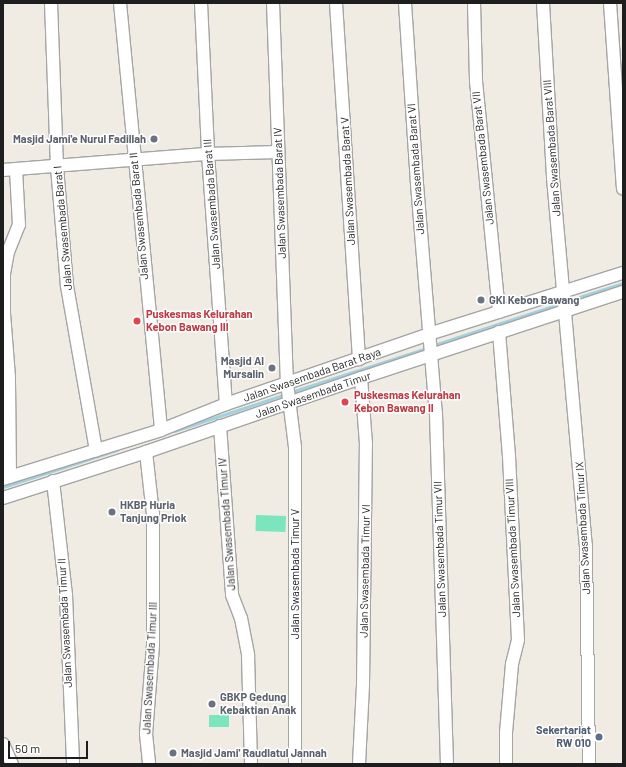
<!DOCTYPE html>
<style>
body{margin:0}
#map{position:relative;width:626px;height:767px;overflow:hidden;background:#f0ece3;font-family:Barlow,sans-serif}
div>[style]{position:absolute}
[style*='--x']{left:calc(var(--x)*1px);top:calc(var(--y)*1px);width:calc(var(--w)*1px);rotate:calc(var(--a)*1deg)}
.pitch>*{inset:0;background:#7be6be;transform-origin:0 0}
.stream>*{height:3px;margin:-1.5px;padding:0 1.5px;transform-origin:1.5px;border-radius:1.5px;background:#a0d1e1}
.roads{filter:drop-shadow(1px 0 #a5a5a5) drop-shadow(-1px 0 #a5a5a5) drop-shadow(0 1px #a5a5a5) drop-shadow(0 -1px #a5a5a5)}
.minor>*{height:12px;margin:-6px;padding:0 6px;transform-origin:6px;border-radius:6px;background:#fff}
.dots>*{width:11px;height:11px;translate:-50% -50%;box-sizing:border-box;border:2px solid #fff;border-radius:50%}
span{translate:-50% -50%;white-space:nowrap;text-align:center;line-height:1.15;-webkit-text-stroke:3px #fff;paint-order:stroke}
.worship-label{font-size:11px;color:#5b616d;font-weight:700}
.right{translate:-100% -50%;text-align:right}
.left{translate:0 -50%;text-align:left}
.street-label{font-size:11px;color:#1e1e1e}
.health-label{font-size:11px;color:#be3a42;font-weight:700}
.service-label{font-size:11px;color:#4e5e75;font-weight:700}
.frame{position:absolute;inset:0;border:4px solid #1e1e1e;pointer-events:none}
.scale{position:absolute;left:8px;top:741px;width:80px;height:18px;box-sizing:border-box;border:2px solid #1e1e1e;border-top:0;padding-left:5px;font-size:12px;line-height:14px;white-space:nowrap;color:#1e1e1e;-webkit-text-stroke:3px #fff;paint-order:stroke}
</style>
<div id="map">
<div class="pitch">
<div style="left:256px;top:515px;width:30px;height:16px;rotate:2deg"></div>
<div style="left:209px;top:715px;width:20px;height:12px"></div>
</div>
<div class="stream">
<div style="--x:567;--y:301;--w:59;--a:-17.8"></div>
<div style="--x:434;--y:345;--w:135;--a:-18.2"></div>
<div style="--x:291;--y:392;--w:143;--a:-17.9"></div>
<div style="--x:174;--y:431;--w:118;--a:-18.3"></div>
<div style="--x:3;--y:487;--w:120;--a:-18"></div>
</div>
<div class="roads">
<div class="minor">
<div style="--x:51;--y:3;--w:164;--a:87.9"></div>
<div style="--x:57;--y:167;--w:119;--a:85.2"></div>
<div style="--x:67;--y:286;--w:167;--a:80"></div>
<div style="--x:120;--y:3;--w:429;--a:84.5"></div>
<div style="--x:201;--y:3;--w:151;--a:87.3"></div>
<div style="--x:208;--y:154;--w:251;--a:85.9"></div>
<div style="--x:273;--y:3;--w:380;--a:87.9"></div>
<div style="--x:287;--y:383;--w:64;--a:82.9"></div>
<div style="--x:295;--y:447;--w:317;--a:90"></div>
<div style="--x:336;--y:3;--w:357;--a:86.3"></div>
<div style="--x:405;--y:3;--w:181;--a:86.2"></div>
<div style="--x:417;--y:184;--w:231;--a:85.3"></div>
<div style="--x:436;--y:414;--w:350;--a:88.2"></div>
<div style="--x:474;--y:3;--w:78;--a:88.5"></div>
<div style="--x:476;--y:81;--w:232;--a:84.3"></div>
<div style="--x:543;--y:3;--w:175;--a:86.7"></div>
<div style="--x:553;--y:178;--w:369;--a:84.9"></div>
<div style="--x:586;--y:546;--w:218;--a:89.2"></div>
<div style="--x:610;--y:3;--w:186;--a:86"></div>
<div style="--x:3;--y:170;--w:206;--a:-4.5"></div>
<div style="--x:208;--y:154;--w:70;--a:-1.6"></div>
<div style="--x:499;--y:332;--w:124;--a:85.4"></div>
<div style="--x:509;--y:456;--w:184;--a:87.2"></div>
<div style="--x:518;--y:640;--w:25;--a:104"></div>
<div style="--x:512;--y:664;--w:69;--a:95"></div>
<div style="--x:506;--y:733;--w:31;--a:90"></div>
<div style="--x:220;--y:426;--w:169;--a:85.9"></div>
<div style="--x:232;--y:595;--w:25;--a:69"></div>
<div style="--x:241;--y:618;--w:38;--a:79"></div>
<div style="--x:248;--y:655;--w:109;--a:88.4"></div>
<div style="--x:146;--y:452;--w:62;--a:83.6"></div>
<div style="--x:153;--y:514;--w:131;--a:90"></div>
<div style="--x:153;--y:645;--w:89;--a:94.5"></div>
<div style="--x:146;--y:734;--w:30;--a:84"></div>
<div style="--x:10;--y:477;--w:100;--a:-90.6"></div>
<div style="--x:9;--y:377;--w:64;--a:-94.5"></div>
<div style="--x:4;--y:313;--w:39;--a:-90"></div>
<div style="--x:4;--y:274;--w:22;--a:-80"></div>
<div style="--x:8;--y:252;--w:29;--a:-68"></div>
<div style="--x:19;--y:225;--w:56;--a:-93.1"></div>
<div style="--x:3;--y:479;--w:165;--a:-17.2"></div>
<div style="--x:161;--y:430;--w:70;--a:-21.8"></div>
<div style="--x:226;--y:404;--w:215;--a:-19"></div>
<div style="--x:429;--y:334;--w:203;--a:-17.5"></div>
<div style="--x:53;--y:481;--w:115;--a:83.5"></div>
<div style="--x:66;--y:595;--w:169;--a:87.6"></div>
<div style="--x:3;--y:498;--w:150;--a:-17.8"></div>
<div style="--x:146;--y:452;--w:227;--a:-19"></div>
<div style="--x:361;--y:378;--w:276;--a:-18.2"></div>
<div style="--x:3;--y:744;--w:22;--a:66"></div>
<div style="--x:359;--y:764;--w:80;--a:-87.1"></div>
<div style="--x:363;--y:684;--w:240;--a:-89.3"></div>
<div style="--x:366;--y:444;--w:66;--a:-94.3"></div>
</div>
</div>
<div class="dots">
<div style="left:154px;top:139px;background:#6b7280"></div>
<div style="left:481px;top:300px;background:#6b7280"></div>
<div style="left:137px;top:321px;background:#e0444e"></div>
<div style="left:272px;top:368px;background:#6b7280"></div>
<div style="left:345px;top:402px;background:#e0444e"></div>
<div style="left:112px;top:512px;background:#6b7280"></div>
<div style="left:212px;top:704px;background:#6b7280"></div>
<div style="left:599px;top:737px;background:#5c6f8a"></div>
<div style="left:173px;top:753px;background:#6b7280"></div>
</div>
<div class="worship-label">
<span class="right" style="left:146px;top:139px">Masjid Jami'e Nurul Fadillah</span>
<span class="left" style="left:489px;top:300px">GKI Kebon Bawang</span>
<span class="right" style="left:264px;top:368px">Masjid Al<br>Mursalin</span>
<span class="left" style="left:120px;top:512px">HKBP Huria<br>Tanjung Priok</span>
<span class="left" style="left:220px;top:704px">GBKP Gedung<br>Kebaktian Anak</span>
<span class="left" style="left:181px;top:753px">Masjid Jami' Raudlatul Jannah</span>
</div>
<div class="street-label">
<span style="left:552px;top:148px;rotate:-94deg">Jalan Swasembada Barat VIII</span>
<span style="left:483px;top:158px;rotate:-96deg">Jalan Swasembada Barat VII</span>
<span style="left:416px;top:169px;rotate:-94deg">Jalan Swasembada Barat VI</span>
<span style="left:348px;top:181px;rotate:-93deg">Jalan Swasembada Barat V</span>
<span style="left:280px;top:193px;rotate:-92deg">Jalan Swasembada Barat IV</span>
<span style="left:212px;top:204px;rotate:-94deg">Jalan Swasembada Barat III</span>
<span style="left:139px;top:216px;rotate:-95deg">Jalan Swasembada Barat II</span>
<span style="left:63px;top:228px;rotate:-95deg">Jalan Swasembada Barat I</span>
<span style="left:312px;top:375px;rotate:-19deg">Jalan Swasembada Barat Raya</span>
<span style="left:313px;top:395px;rotate:-19deg">Jalan Swasembada Timur</span>
<span style="left:227px;top:524px;rotate:-94deg">Jalan Swasembada Timur IV</span>
<span style="left:583px;top:528px;rotate:-93deg">Jalan Swasembada Timur IX</span>
<span style="left:513px;top:548px;rotate:-93deg">Jalan Swasembada Timur VIII</span>
<span style="left:440px;top:549px;rotate:-92deg">Jalan Swasembada Timur VII</span>
<span style="left:365px;top:571px;rotate:-89deg">Jalan Swasembada Timur VI</span>
<span style="left:295px;top:574px;rotate:-90deg">Jalan Swasembada Timur V</span>
<span style="left:65px;top:623px;rotate:-93deg">Jalan Swasembada Timur II</span>
<span style="left:150px;top:668px;rotate:-87deg">Jalan Swasembada Timur III</span>
</div>
<div class="health-label">
<span class="left" style="left:146px;top:321px">Puskesmas Kelurahan<br>Kebon Bawang III</span>
<span class="left" style="left:354px;top:402px">Puskesmas Kelurahan<br>Kebon Bawang II</span>
</div>
<div class="service-label">
<span class="right" style="left:591px;top:737px">Sekertariat<br>RW 010</span>
</div>
<div class="frame"></div>
<div class="scale">50 m</div>
</div>
